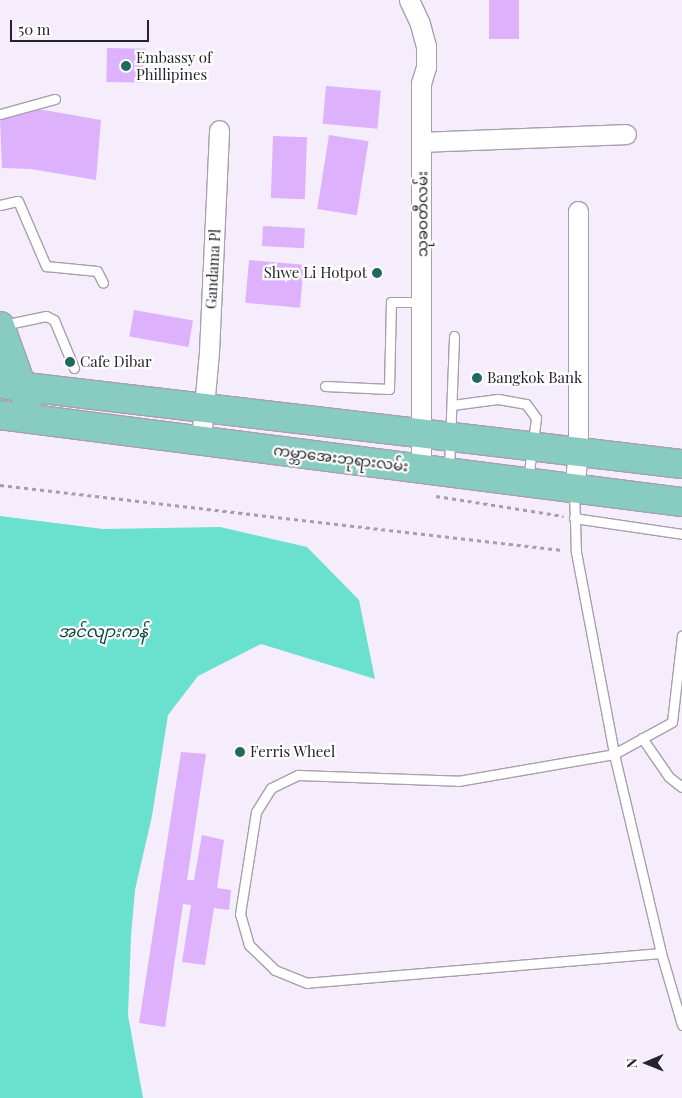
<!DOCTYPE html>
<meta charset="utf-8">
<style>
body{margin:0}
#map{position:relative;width:682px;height:1098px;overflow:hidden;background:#f6edfc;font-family:"Playfair Display","Noto Sans Myanmar",serif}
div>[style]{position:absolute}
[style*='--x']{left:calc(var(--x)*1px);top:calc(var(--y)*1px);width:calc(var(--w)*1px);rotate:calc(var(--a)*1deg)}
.water>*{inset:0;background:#6ae1ce}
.building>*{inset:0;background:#ddb1fb;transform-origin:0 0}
.path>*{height:3px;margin-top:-1.5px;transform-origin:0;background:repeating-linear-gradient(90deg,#a69faa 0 4px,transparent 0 8px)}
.roads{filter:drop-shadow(1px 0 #a79fad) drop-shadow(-1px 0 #a79fad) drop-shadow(0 1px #a79fad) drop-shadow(0 -1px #a79fad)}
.service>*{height:9px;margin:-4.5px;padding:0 4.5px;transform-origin:4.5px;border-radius:4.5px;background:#fff}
.minor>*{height:19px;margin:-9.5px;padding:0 9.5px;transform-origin:9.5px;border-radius:9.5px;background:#fff}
.primary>*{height:28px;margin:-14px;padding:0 14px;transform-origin:14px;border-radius:14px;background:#88cbc1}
.dots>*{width:14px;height:14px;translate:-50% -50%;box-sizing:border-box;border:2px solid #fefefe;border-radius:50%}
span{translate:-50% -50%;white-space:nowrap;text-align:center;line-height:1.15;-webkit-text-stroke:4.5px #fefefe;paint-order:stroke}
.poi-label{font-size:15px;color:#272429}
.left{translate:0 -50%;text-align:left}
.right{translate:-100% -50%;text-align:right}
.street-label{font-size:15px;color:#272429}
.water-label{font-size:16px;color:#0d443d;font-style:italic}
.north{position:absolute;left:622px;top:1038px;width:50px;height:50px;-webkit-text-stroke:4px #fefefe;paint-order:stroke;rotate:269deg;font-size:14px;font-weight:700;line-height:20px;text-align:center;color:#272429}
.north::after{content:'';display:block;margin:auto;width:18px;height:22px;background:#272429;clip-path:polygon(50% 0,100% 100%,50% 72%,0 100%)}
.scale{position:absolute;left:10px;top:20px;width:139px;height:22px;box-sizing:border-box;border:2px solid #272429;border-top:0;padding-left:6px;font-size:15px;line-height:18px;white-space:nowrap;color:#272429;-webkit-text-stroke:4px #fefefe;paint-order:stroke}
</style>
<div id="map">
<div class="water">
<div style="clip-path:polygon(0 516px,103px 529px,220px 527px,307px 547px,359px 600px,375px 679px,261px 644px,198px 676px,168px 715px,152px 816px,135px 890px,131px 936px,128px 1015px,143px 1098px,0 1098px)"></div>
</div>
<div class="building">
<div style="left:489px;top:0;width:30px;height:39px"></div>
<div style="left:107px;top:48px;width:39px;height:34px;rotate:1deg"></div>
<div style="left:326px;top:86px;width:55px;height:38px;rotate:5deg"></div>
<div style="clip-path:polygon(38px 109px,101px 120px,96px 180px,31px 169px,2px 168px,0 119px)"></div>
<div style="left:329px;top:135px;width:40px;height:75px;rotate:9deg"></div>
<div style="left:273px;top:136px;width:34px;height:62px;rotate:2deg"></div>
<div style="left:263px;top:226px;width:42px;height:20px;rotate:3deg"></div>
<div style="left:249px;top:260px;width:55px;height:43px;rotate:5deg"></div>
<div style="left:134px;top:310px;width:60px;height:27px;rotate:10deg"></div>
<div style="clip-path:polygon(181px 752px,206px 754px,187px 880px,194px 880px,202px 835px,224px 840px,217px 888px,231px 890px,229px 910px,214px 908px,205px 965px,182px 962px,191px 905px,183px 904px,165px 1027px,139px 1023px)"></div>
</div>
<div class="path">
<div style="--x:0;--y:485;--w:566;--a:6.6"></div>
<div style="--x:436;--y:496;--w:129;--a:8.9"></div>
</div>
<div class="roads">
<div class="service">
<div style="--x:0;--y:114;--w:57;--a:-15.3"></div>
<div style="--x:0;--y:205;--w:18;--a:-13"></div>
<div style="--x:18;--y:201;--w:71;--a:66.7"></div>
<div style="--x:46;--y:266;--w:51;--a:5.6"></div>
<div style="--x:97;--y:271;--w:13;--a:63"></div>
<div style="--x:3;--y:325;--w:44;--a:-11.8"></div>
<div style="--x:46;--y:316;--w:9;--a:27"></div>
<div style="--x:54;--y:320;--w:52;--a:67.4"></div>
<div style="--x:325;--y:386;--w:64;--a:2.7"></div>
<div style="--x:389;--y:389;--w:87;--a:-88.7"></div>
<div style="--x:391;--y:302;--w:31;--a:0"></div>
<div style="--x:452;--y:405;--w:46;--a:-7.4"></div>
<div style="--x:498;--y:399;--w:28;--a:10"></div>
<div style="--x:526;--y:404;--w:17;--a:54"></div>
<div style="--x:536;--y:418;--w:63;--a:97.4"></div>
<div style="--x:449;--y:468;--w:132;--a:-87.8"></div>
<div style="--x:574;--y:490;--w:62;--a:88.2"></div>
<div style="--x:576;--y:552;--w:206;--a:79.3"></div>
<div style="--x:614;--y:754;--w:204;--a:76.7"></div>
<div style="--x:661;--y:953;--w:75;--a:73.7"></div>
<div style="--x:574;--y:518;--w:109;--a:8.4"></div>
<div style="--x:642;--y:738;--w:47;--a:55.3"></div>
<div style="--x:669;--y:777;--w:16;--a:38"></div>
<div style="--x:661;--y:953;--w:355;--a:175.2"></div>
<div style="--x:307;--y:983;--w:35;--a:-158"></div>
<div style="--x:275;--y:970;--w:36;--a:-136"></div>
<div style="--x:249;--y:945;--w:32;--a:-106"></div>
<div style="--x:240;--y:914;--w:103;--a:-81.1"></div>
<div style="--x:256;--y:812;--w:28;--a:-58"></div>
<div style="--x:271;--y:788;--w:30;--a:-26"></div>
<div style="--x:298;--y:775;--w:160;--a:2.1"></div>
<div style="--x:458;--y:781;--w:158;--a:-9.8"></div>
<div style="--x:614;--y:754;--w:66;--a:-28.9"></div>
<div style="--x:672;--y:722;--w:87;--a:-83.4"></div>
</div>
<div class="minor">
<div style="--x:409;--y:0;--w:26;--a:65"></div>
<div style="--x:420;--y:24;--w:23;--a:75"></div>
<div style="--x:426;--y:46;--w:21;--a:90"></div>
<div style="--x:426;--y:67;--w:17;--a:107"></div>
<div style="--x:421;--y:83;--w:385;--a:90"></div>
<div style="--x:422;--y:142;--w:204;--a:-2.2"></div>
<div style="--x:201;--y:440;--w:88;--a:-84.8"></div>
<div style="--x:209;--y:352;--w:222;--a:-87.4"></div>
<div style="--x:574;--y:490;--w:36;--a:-84"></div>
<div style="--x:578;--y:454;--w:243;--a:-90"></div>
</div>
<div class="primary">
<div style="--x:0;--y:326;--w:80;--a:70.2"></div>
<div style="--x:0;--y:384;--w:687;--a:6.69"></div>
<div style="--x:0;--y:415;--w:688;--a:7.27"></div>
</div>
</div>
<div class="dots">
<div style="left:126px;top:66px;background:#21695e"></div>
<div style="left:377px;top:273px;background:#21695e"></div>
<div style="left:70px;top:362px;background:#21695e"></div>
<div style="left:477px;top:378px;background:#21695e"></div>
<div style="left:240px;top:752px;background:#21695e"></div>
</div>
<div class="poi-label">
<span class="left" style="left:136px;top:66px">Embassy of<br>Phillipines</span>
<span class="right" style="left:367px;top:273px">Shwe Li Hotpot</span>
<span class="left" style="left:80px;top:362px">Cafe Dibar</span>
<span class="left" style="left:487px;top:378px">Bangkok Bank</span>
<span class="left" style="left:250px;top:752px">Ferris Wheel</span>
</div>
<div class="street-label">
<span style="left:422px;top:214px;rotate:-90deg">သုခဝတီလမ်း</span>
<span style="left:213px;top:269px;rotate:-87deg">Gandama Pl</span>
<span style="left:341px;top:458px;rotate:7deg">ကမ္ဘာအေးဘုရားလမ်း</span>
</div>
<div class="water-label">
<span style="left:103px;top:631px">အင်လျားကန်</span>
</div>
<div class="north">N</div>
<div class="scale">50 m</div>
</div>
